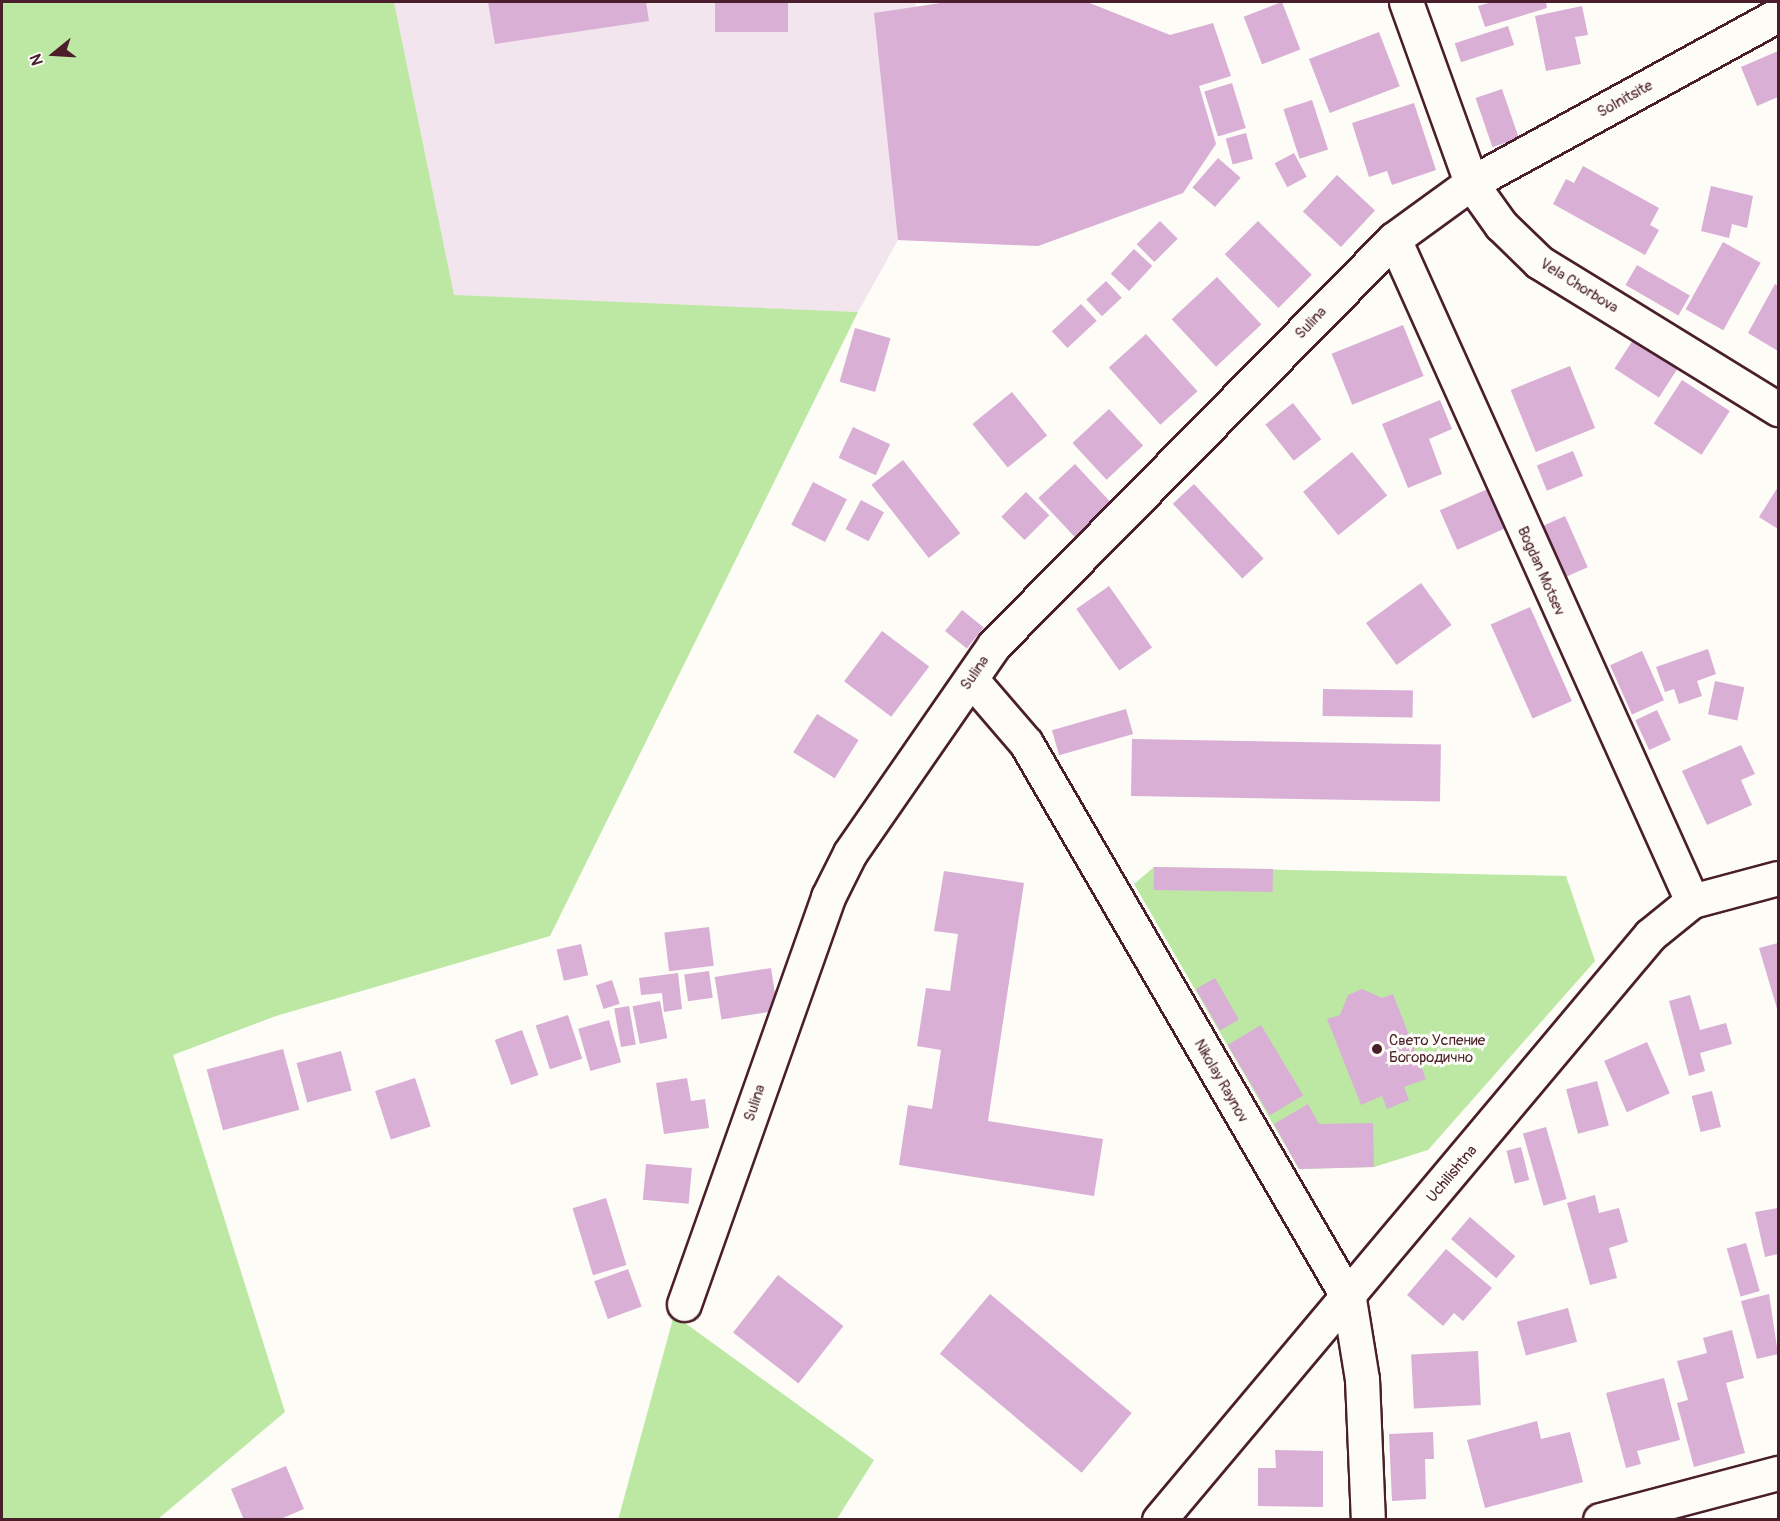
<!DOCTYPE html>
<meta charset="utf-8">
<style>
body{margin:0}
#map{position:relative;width:1780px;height:1521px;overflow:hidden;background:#fdfcf7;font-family:Pangolin,sans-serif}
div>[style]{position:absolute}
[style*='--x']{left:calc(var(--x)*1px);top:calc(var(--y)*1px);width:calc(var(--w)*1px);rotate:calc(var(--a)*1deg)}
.built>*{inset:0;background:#f2e5ed}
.green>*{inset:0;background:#bde8a4}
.building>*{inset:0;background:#d9afd6;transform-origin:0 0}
.roads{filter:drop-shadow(2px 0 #4a1f2b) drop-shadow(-2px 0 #4a1f2b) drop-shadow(0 2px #4a1f2b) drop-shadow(0 -2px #4a1f2b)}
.minor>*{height:33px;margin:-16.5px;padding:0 16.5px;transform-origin:16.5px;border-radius:16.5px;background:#fdfcf7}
.dots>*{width:16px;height:16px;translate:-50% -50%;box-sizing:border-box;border:3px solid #fdfcf7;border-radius:50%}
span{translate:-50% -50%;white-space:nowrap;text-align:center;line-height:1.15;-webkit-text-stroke:6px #fdfcf7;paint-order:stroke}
.street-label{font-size:15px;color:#4a1f2b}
.poi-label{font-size:15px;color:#4a1f2b}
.left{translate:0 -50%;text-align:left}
.frame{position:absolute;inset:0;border:3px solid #4a1f2b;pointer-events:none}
.north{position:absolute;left:24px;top:24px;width:60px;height:60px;-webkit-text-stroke:4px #fdfcf7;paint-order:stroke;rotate:252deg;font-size:16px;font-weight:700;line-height:24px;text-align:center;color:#4a1f2b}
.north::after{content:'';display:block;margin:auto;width:21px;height:27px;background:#4a1f2b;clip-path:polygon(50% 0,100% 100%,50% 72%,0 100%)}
</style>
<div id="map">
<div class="built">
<div style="clip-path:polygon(394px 2px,916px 2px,915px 8px,947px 2px,1087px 2px,1170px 35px,1199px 86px,1216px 144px,1183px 193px,1038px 246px,898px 240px,858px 312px,454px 296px)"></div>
</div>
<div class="green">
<div style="clip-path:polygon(2px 2px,394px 2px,454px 295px,858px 312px,550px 936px,276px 1016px,173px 1055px,285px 1412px,158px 1519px,2px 1519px)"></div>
<div style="clip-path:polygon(1154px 867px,1566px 876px,1595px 961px,1428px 1150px,1374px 1167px,1299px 1169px,1134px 884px)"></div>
<div style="clip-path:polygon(674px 1315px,874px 1460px,837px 1519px,618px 1520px)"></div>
</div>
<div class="building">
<div style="clip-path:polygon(488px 2px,646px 2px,649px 21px,495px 44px)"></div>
<div style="left:715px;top:2px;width:73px;height:30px"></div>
<div style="clip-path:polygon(947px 2px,1087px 2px,1170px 35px,1213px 23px,1231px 76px,1199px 86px,1216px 144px,1183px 193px,1038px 246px,898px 240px,874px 13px)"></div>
<div style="left:1282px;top:2px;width:51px;height:41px;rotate:69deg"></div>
<div style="clip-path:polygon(1492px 2px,1546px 2px,1547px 8px,1485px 27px,1478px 6px)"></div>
<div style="clip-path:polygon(1582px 6px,1588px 35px,1575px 37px,1581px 64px,1546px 71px,1535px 16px)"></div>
<div style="left:1508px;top:26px;width:20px;height:56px;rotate:72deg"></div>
<div style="left:1379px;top:32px;width:58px;height:75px;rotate:69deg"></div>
<div style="clip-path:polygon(1778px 51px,1778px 97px,1757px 106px,1741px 67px)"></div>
<div style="left:1232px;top:83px;width:47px;height:29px;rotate:73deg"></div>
<div style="left:1502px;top:89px;width:52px;height:28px;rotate:71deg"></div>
<div style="left:1312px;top:100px;width:52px;height:30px;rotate:72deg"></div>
<div style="clip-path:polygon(1414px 103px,1436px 170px,1392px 185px,1387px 171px,1369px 177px,1352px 123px)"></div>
<div style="left:1246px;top:133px;width:27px;height:21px;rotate:75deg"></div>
<div style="left:1294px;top:153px;width:27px;height:22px;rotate:62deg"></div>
<div style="left:1218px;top:158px;width:30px;height:39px;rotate:41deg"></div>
<div style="clip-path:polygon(1583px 166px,1659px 208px,1650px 225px,1659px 230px,1645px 255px,1553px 204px,1566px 179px,1574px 183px)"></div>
<div style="left:1337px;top:175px;width:52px;height:50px;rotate:43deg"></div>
<div style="clip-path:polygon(1711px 186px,1753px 196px,1747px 228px,1732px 224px,1729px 238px,1701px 231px)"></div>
<div style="left:1160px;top:221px;width:25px;height:33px;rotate:45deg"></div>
<div style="left:1258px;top:221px;width:76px;height:47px;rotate:45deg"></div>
<div style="left:1723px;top:242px;width:43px;height:77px;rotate:29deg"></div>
<div style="left:1134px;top:249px;width:25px;height:34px;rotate:43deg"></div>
<div style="left:1637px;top:265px;width:61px;height:23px;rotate:30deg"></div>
<div style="left:1217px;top:277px;width:65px;height:62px;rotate:47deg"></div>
<div style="left:1106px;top:281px;width:23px;height:27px;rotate:47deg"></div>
<div style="clip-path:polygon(1775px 284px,1778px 286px,1778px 351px,1748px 333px)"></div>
<div style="left:1081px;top:304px;width:23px;height:40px;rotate:47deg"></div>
<div style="left:1403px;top:325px;width:55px;height:77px;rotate:68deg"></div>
<div style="left:855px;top:328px;width:37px;height:56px;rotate:16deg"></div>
<div style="left:1146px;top:334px;width:77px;height:50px;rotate:48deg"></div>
<div style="left:1633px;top:340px;width:53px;height:34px;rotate:33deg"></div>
<div style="left:1570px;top:366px;width:67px;height:64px;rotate:68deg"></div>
<div style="left:1682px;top:380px;width:57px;height:52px;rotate:33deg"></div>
<div style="left:1012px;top:392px;width:56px;height:51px;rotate:51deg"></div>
<div style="clip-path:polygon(1440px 400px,1452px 429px,1429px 439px,1442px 474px,1408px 488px,1382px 424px)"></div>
<div style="left:1293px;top:403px;width:46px;height:35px;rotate:52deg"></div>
<div style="left:1109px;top:409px;width:50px;height:50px;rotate:47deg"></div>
<div style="left:853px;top:427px;width:41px;height:34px;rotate:25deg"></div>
<div style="left:1573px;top:451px;width:27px;height:39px;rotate:68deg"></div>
<div style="left:1352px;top:452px;width:56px;height:63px;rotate:51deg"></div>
<div style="left:903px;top:460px;width:93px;height:40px;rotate:52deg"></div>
<div style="left:1075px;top:464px;width:56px;height:50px;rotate:47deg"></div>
<div style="left:813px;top:482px;width:38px;height:48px;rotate:27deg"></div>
<div style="left:1194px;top:484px;width:102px;height:29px;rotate:47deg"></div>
<div style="clip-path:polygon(1778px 487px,1778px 529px,1759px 517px)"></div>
<div style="left:1490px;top:488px;width:43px;height:55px;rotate:66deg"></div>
<div style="left:1026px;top:492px;width:33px;height:35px;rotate:45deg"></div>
<div style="left:861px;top:500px;width:26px;height:33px;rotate:28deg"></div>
<div style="left:1565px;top:516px;width:56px;height:25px;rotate:66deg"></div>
<div style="left:1421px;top:583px;width:52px;height:68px;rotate:54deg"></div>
<div style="left:1109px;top:586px;width:75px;height:40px;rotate:55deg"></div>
<div style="left:1530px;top:607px;width:103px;height:43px;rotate:66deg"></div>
<div style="left:962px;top:610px;width:28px;height:27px;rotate:39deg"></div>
<div style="left:882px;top:631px;width:59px;height:63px;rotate:37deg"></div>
<div style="clip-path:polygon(1708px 649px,1716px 674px,1697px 681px,1702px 696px,1679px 704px,1674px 689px,1665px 692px,1656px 667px)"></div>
<div style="left:1642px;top:651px;width:54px;height:35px;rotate:66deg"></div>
<div style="left:1715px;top:681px;width:30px;height:34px;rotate:12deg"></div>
<div style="left:1323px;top:689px;width:90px;height:27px;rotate:1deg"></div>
<div style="left:1126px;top:709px;width:26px;height:77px;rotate:74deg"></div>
<div style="left:1657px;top:710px;width:33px;height:24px;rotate:65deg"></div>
<div style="left:817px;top:714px;width:49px;height:45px;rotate:32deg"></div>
<div style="left:1132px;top:739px;width:309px;height:57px;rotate:1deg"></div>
<div style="clip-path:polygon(1741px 745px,1755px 774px,1741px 780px,1752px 805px,1707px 825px,1682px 771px)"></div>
<div style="left:1154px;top:867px;width:119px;height:23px;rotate:1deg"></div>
<div style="clip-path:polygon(944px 871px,1024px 883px,988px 1121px,1103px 1139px,1094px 1196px,899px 1165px,908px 1105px,932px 1109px,941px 1050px,917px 1046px,926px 988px,950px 991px,958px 934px,934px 931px)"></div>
<div style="left:709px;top:927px;width:39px;height:45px;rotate:83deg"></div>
<div style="clip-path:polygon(1778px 943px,1778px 1012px,1759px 948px)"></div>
<div style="left:581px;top:944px;width:32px;height:25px;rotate:77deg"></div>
<div style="left:771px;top:968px;width:43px;height:57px;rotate:81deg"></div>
<div style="left:709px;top:971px;width:27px;height:25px;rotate:82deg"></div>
<div style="clip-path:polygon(678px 973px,682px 1009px,664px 1012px,662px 993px,641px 995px,639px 978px)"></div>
<div style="left:1215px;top:978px;width:48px;height:22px;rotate:60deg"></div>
<div style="left:612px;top:980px;width:25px;height:17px;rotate:72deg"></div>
<div style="clip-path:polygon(1362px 989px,1382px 998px,1393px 994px,1426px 1079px,1404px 1087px,1409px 1100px,1387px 1109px,1382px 1096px,1361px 1105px,1327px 1019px,1340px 1015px,1348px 995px)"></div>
<div style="clip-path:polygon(1690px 995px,1700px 1030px,1726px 1023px,1732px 1044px,1700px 1053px,1705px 1071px,1689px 1076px,1669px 1001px)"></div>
<div style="left:660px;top:1001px;width:38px;height:28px;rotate:79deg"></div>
<div style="left:629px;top:1006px;width:39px;height:15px;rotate:80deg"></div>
<div style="left:568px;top:1015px;width:46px;height:34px;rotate:72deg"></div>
<div style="left:609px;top:1020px;width:44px;height:32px;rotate:74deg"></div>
<div style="left:1261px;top:1025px;width:82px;height:39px;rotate:59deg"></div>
<div style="left:522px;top:1030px;width:48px;height:29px;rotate:70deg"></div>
<div style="left:1647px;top:1042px;width:56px;height:47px;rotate:66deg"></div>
<div style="left:283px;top:1049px;width:63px;height:79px;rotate:75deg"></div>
<div style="left:341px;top:1051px;width:41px;height:46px;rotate:75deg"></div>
<div style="left:415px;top:1078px;width:51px;height:42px;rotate:72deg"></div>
<div style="clip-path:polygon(687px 1078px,691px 1101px,705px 1099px,709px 1128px,664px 1134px,656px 1083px)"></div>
<div style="left:1597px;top:1081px;width:46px;height:32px;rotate:75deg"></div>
<div style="left:1712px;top:1091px;width:37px;height:21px;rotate:76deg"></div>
<div style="clip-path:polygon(1308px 1104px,1319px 1124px,1373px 1123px,1374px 1167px,1299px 1169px,1274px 1124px)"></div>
<div style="left:1546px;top:1127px;width:75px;height:24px;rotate:74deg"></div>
<div style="left:1521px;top:1147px;width:34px;height:15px;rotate:76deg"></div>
<div style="left:646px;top:1164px;width:46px;height:36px;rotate:5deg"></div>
<div style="clip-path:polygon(1595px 1195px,1599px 1213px,1619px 1208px,1628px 1242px,1609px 1248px,1617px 1278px,1590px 1285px,1567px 1203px)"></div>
<div style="left:606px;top:1198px;width:70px;height:35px;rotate:73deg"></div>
<div style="clip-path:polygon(1778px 1208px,1778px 1254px,1765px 1257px,1755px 1212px)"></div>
<div style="left:1470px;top:1217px;width:60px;height:29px;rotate:41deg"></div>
<div style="left:1746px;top:1243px;width:50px;height:20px;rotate:74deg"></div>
<div style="clip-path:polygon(1446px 1249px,1492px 1288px,1463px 1321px,1454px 1313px,1443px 1326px,1407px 1295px)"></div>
<div style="left:628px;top:1269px;width:40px;height:36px;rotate:70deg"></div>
<div style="left:778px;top:1275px;width:83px;height:73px;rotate:38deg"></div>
<div style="left:990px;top:1294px;width:185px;height:78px;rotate:40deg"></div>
<div style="clip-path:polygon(1769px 1294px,1778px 1354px,1757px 1359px,1741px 1301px)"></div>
<div style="left:1568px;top:1308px;width:35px;height:53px;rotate:75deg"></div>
<div style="clip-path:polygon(1732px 1330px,1744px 1378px,1726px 1383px,1745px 1453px,1694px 1467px,1677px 1403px,1688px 1400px,1677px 1361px,1707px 1353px,1703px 1338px)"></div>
<div style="left:1478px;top:1351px;width:54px;height:67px;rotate:87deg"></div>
<div style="clip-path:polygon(1664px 1378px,1680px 1440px,1637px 1451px,1641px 1464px,1626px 1468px,1606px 1393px)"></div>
<div style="clip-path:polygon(1537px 1421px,1541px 1439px,1570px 1432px,1583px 1482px,1485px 1508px,1467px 1440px)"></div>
<div style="clip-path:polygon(1433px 1432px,1434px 1459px,1425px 1459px,1426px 1499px,1392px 1501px,1389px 1434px)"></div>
<div style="clip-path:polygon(1275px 1450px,1323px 1451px,1323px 1507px,1258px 1506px,1258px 1468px,1276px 1468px)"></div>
<div style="clip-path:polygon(286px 1466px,304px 1509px,278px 1520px,244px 1520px,231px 1489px)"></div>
</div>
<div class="roads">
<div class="minor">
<div style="--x:1406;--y:2;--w:192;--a:70.2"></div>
<div style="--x:1471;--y:183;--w:52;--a:54.5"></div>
<div style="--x:1501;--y:225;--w:53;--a:44.2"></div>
<div style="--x:1539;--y:262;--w:281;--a:31.6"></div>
<div style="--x:1394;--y:239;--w:726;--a:65.77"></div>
<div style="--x:971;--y:679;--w:84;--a:49.3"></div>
<div style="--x:1026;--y:743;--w:643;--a:59.85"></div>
<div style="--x:1349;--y:1299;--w:81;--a:80.8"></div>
<div style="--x:1362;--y:1379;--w:141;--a:87.6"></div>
<div style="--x:684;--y:1304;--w:432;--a:-70.5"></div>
<div style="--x:828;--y:897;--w:49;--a:-63.4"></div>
<div style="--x:850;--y:853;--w:253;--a:-55.3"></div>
<div style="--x:994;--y:645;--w:570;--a:-45.43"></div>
<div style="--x:1394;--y:239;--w:95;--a:-36"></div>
<div style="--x:1471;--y:183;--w:350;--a:-28.7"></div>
<div style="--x:1159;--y:1520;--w:764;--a:-49.99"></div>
<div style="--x:1650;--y:935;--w:54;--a:-39"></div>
<div style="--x:1692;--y:901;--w:89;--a:-15"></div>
<div style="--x:1600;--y:1520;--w:184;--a:-14.8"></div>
</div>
</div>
<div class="dots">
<div style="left:1377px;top:1049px;background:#4a1f2b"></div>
</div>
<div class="street-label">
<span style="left:1625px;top:99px;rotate:-29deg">Solnitsite</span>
<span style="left:1579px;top:286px;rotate:32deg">Vela Chorbova</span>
<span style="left:1311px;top:323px;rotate:-46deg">Sulina</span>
<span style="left:1541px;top:571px;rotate:66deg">Bogdan Motsev</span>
<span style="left:975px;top:673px;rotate:-55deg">Sulina</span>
<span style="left:1221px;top:1081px;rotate:60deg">Nikolay Raynov</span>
<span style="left:755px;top:1103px;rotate:-71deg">Sulina</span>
<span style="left:1452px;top:1174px;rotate:-50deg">Uchilishtna</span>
</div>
<div class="poi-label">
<span class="left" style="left:1389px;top:1049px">Свето Успение<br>Богородично</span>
</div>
<div class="frame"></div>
<div class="north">N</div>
</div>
